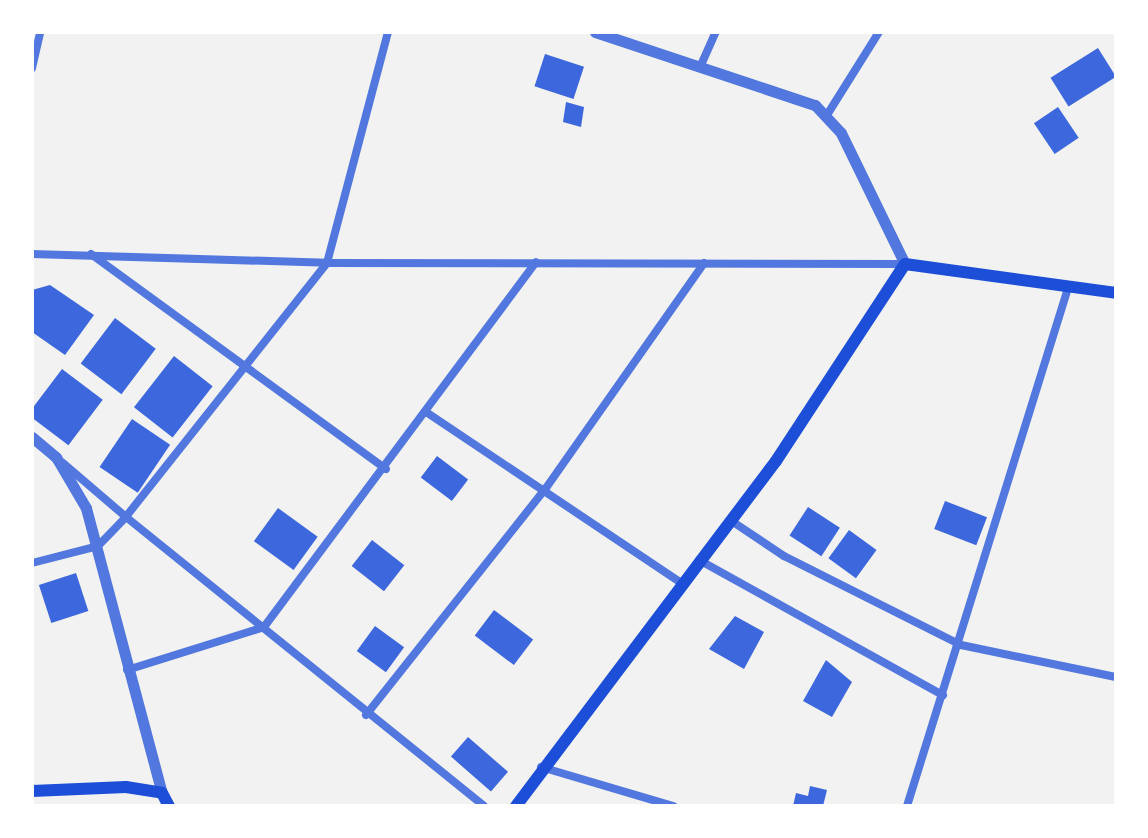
<!DOCTYPE html>
<style>
body{margin:0}
#map{position:relative;width:1148px;height:838px;overflow:hidden;background:#f2f2f2;font-family:"Alegreya Sans",sans-serif}
div>[style]{position:absolute}
[style*='--x']{left:calc(var(--x)*1px);top:calc(var(--y)*1px);width:calc(var(--w)*1px);rotate:calc(var(--a)*1deg)}
.building>*{inset:0;background:#3d67dc;transform-origin:0 0}
.minor>*{height:8px;margin:-4px;padding:0 4px;transform-origin:4px;border-radius:4px;background:#5277de}
.tertiary>*{height:11px;margin:-5.5px;padding:0 5.5px;transform-origin:5.5px;border-radius:5.5px;background:#5277de}
.secondary>*{height:12px;margin:-6px;padding:0 6px;transform-origin:6px;border-radius:6px;background:#1d4ed8}
span{translate:-50% -50%;white-space:nowrap;text-align:center;line-height:1.15;-webkit-text-stroke:7px #fff;paint-order:stroke}
.frame{position:absolute;inset:0;border:34px solid #fff;pointer-events:none}
</style>
<div id="map">
<div class="building">
<div style="left:1098px;top:48px;width:34px;height:56px;rotate:58deg"></div>
<div style="left:545px;top:54px;width:41px;height:34px;rotate:18deg"></div>
<div style="clip-path:polygon(566px 102px,584px 107px,581px 127px,563px 122px)"></div>
<div style="left:1058px;top:107px;width:37px;height:29px;rotate:56deg"></div>
<div style="clip-path:polygon(50px 285px,94px 315px,65px 355px,32px 332px,32px 290px)"></div>
<div style="left:115px;top:318px;width:51px;height:57px;rotate:37deg"></div>
<div style="left:174px;top:356px;width:49px;height:65px;rotate:38deg"></div>
<div style="left:62px;top:369px;width:51px;height:57px;rotate:37deg"></div>
<div style="left:132px;top:419px;width:46px;height:58px;rotate:34deg"></div>
<div style="left:437px;top:456px;width:39px;height:27px;rotate:37deg"></div>
<div style="left:945px;top:501px;width:45px;height:30px;rotate:21deg"></div>
<div style="left:808px;top:507px;width:38px;height:34px;rotate:33deg"></div>
<div style="left:278px;top:508px;width:49px;height:41px;rotate:36deg"></div>
<div style="left:849px;top:530px;width:34px;height:35px;rotate:36deg"></div>
<div style="left:372px;top:540px;width:41px;height:33px;rotate:38deg"></div>
<div style="left:76px;top:573px;width:40px;height:39px;rotate:72deg"></div>
<div style="left:494px;top:610px;width:49px;height:32px;rotate:37deg"></div>
<div style="clip-path:polygon(735px 616px,764px 632px,744px 669px,709px 649px)"></div>
<div style="left:375px;top:626px;width:36px;height:31px;rotate:36deg"></div>
<div style="clip-path:polygon(826px 660px,852px 682px,832px 717px,803px 701px)"></div>
<div style="left:468px;top:737px;width:53px;height:26px;rotate:41deg"></div>
<div style="clip-path:polygon(810px 786px,827px 790px,823px 806px,793px 806px,796px 793px,808px 796px)"></div>
</div>
<div class="minor">
<div style="--x:388;--y:32;--w:239;--a:104.8"></div>
<div style="--x:327;--y:263;--w:324;--a:128.4"></div>
<div style="--x:126;--y:517;--w:460;--a:38.9"></div>
<div style="--x:701;--y:65;--w:36;--a:-66"></div>
<div style="--x:32;--y:68;--w:37;--a:-77"></div>
<div style="--x:827;--y:115;--w:98;--a:-57.9"></div>
<div style="--x:32;--y:254;--w:295;--a:1.7"></div>
<div style="--x:327;--y:263;--w:578;--a:0.1"></div>
<div style="--x:91;--y:254;--w:365;--a:36.1"></div>
<div style="--x:429;--y:414;--w:303;--a:33.8"></div>
<div style="--x:730;--y:520;--w:65;--a:33.7"></div>
<div style="--x:784;--y:556;--w:198;--a:26.7"></div>
<div style="--x:961;--y:645;--w:158;--a:11.7"></div>
<div style="--x:699;--y:560;--w:279;--a:29"></div>
<div style="--x:32;--y:563;--w:68;--a:-14.4"></div>
<div style="--x:98;--y:546;--w:40;--a:-46"></div>
<div style="--x:126;--y:517;--w:83;--a:-139.4"></div>
<div style="--x:127;--y:670;--w:144;--a:-17.4"></div>
<div style="--x:264;--y:627;--w:455;--a:-53.3"></div>
<div style="--x:366;--y:715;--w:290;--a:-51.6"></div>
<div style="--x:546;--y:488;--w:275;--a:-54.9"></div>
<div style="--x:541;--y:767;--w:138;--a:16.5"></div>
<div style="--x:907;--y:806;--w:542;--a:-72.73"></div>
</div>
<div class="tertiary">
<div style="--x:595;--y:32;--w:232;--a:18.4"></div>
<div style="--x:815;--y:105;--w:38;--a:47"></div>
<div style="--x:841;--y:133;--w:146;--a:64"></div>
<div style="--x:32;--y:437;--w:31;--a:40"></div>
<div style="--x:56;--y:457;--w:59;--a:59.5"></div>
<div style="--x:86;--y:508;--w:295;--a:75.1"></div>
</div>
<div class="secondary">
<div style="--x:32;--y:791;--w:94;--a:-2.4"></div>
<div style="--x:126;--y:787;--w:36;--a:9"></div>
<div style="--x:162;--y:793;--w:15;--a:62"></div>
<div style="--x:516;--y:806;--w:432;--a:-53"></div>
<div style="--x:776;--y:461;--w:235;--a:-56.8"></div>
<div style="--x:905;--y:264;--w:213;--a:7.8"></div>
</div>
<div class="frame"></div>
</div>
